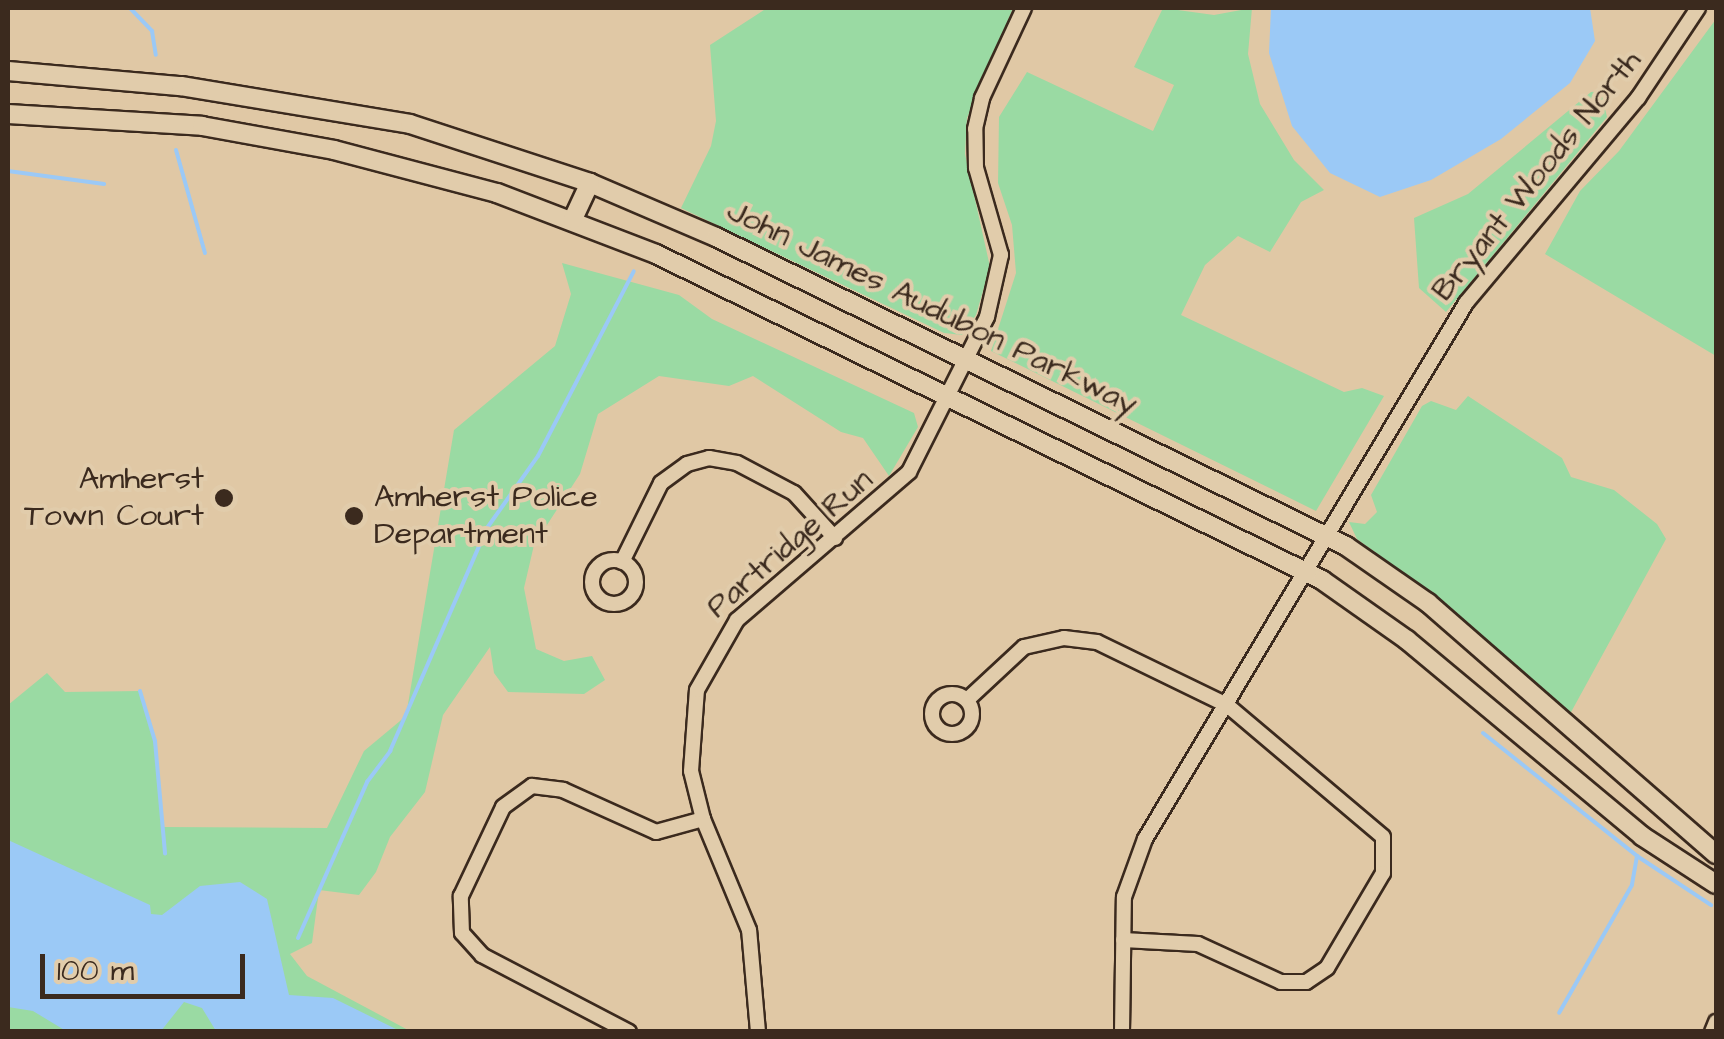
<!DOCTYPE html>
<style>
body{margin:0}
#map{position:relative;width:1724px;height:1039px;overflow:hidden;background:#e0c8a5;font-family:"Architects Daughter",sans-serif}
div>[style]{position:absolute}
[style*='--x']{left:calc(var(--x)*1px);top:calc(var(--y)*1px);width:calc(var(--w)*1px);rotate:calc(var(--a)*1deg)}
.green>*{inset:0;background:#9adaa3}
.water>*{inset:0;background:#9bc9f6}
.stream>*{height:4px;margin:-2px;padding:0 2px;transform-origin:2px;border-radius:2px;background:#9bc9f6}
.roads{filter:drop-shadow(2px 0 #3b2a1e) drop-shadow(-2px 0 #3b2a1e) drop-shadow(0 2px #3b2a1e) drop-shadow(0 -2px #3b2a1e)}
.minor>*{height:14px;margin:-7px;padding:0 7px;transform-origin:7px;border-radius:7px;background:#e1ccab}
.minor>.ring{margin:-7px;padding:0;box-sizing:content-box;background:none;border:14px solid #e1ccab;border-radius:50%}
.major>*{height:18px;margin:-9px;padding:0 9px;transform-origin:9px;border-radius:9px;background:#e1ccab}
.dots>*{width:28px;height:28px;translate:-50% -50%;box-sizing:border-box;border:5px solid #e1ccab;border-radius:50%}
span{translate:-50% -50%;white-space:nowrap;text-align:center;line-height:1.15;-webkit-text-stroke:8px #e1ccab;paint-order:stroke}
.street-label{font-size:32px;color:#3b2a1e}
.poi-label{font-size:32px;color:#3b2a1e}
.right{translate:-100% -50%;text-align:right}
.left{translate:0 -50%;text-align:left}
.frame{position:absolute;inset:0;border:10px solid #3b2a1e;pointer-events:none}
.scale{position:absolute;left:40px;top:954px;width:205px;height:45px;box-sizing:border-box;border:5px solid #3b2a1e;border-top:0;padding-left:12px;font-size:30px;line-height:35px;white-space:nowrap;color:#3b2a1e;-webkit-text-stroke:8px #e1ccab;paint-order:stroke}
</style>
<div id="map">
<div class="green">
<div style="clip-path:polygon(767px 8px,1013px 8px,967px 118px,965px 154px,990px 267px,976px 315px,962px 335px,944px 333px,681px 208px,711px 146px,716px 121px,710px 45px)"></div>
<div style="clip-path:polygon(1163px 8px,1214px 15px,1252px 8px,1248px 54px,1260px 104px,1294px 160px,1324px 190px,1301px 202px,1270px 252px,1238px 236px,1205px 265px,1181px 315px,1344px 392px,1362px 388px,1384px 396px,1316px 511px,991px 351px,1016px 273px,1012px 225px,998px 183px,999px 117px,1027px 72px,1153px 131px,1174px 85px,1134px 67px)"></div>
<div style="clip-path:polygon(1716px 19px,1716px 356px,1545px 254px,1580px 191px,1619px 151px)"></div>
<div style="clip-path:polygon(1601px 91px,1607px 117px,1446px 312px,1419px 288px,1414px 218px,1468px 194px,1591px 92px)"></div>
<div style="clip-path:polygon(562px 263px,679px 295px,712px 319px,914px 413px,918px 427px,889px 476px,863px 438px,841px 432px,753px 376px,729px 386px,659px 376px,598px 414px,580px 474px,534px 545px,524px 588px,536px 649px,564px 661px,592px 656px,605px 680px,584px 694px,508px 692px,494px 673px,490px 647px,443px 715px,425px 792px,390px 837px,376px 872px,359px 895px,319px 890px,312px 943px,290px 954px,307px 976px,410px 1031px,8px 1032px,8px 705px,47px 673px,65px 692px,140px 691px,155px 741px,163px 827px,327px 828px,364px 751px,406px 716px,454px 430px,555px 346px,571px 294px)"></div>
<div style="clip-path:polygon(1468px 396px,1562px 458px,1571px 477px,1614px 490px,1657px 524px,1666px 539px,1570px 714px,1437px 597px,1357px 539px,1349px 522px,1365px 524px,1377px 512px,1371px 495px,1422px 406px,1431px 401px,1456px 410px)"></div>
</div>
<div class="water">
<div style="clip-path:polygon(1271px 8px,1590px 8px,1595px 41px,1570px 83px,1501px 139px,1431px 180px,1380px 197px,1330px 173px,1292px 126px,1269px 53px)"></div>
<div style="clip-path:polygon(8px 840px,150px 905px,151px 914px,162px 915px,200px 886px,240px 882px,267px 899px,289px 995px,333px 998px,400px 1031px,216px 1031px,202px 1008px,184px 1002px,161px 1031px,66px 1031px,33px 1011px,8px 1007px)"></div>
</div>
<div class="stream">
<div style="--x:130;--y:8;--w:32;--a:46"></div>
<div style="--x:152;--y:31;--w:24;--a:81"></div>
<div style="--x:176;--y:150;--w:107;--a:74.3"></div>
<div style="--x:8;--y:171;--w:97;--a:7.7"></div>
<div style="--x:140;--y:691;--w:52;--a:73.3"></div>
<div style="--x:155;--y:741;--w:113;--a:84.9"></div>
<div style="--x:1483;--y:733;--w:197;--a:38.6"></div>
<div style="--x:1637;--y:856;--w:29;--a:100"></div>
<div style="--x:1632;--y:885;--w:147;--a:119.7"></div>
<div style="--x:1637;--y:856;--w:89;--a:33.5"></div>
<div style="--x:298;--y:938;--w:171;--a:-66.1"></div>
<div style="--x:367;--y:782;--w:39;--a:-53"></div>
<div style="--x:390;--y:751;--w:243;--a:-66.5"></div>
<div style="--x:487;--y:528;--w:88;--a:-54.7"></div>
<div style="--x:538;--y:456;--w:208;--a:-62.6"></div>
</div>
<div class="roads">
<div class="minor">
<div class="ring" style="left:592px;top:560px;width:30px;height:30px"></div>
<div style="--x:622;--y:562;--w:88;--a:-63.7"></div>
<div style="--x:661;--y:483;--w:32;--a:-36"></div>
<div style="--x:687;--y:464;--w:23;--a:-15"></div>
<div style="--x:709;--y:458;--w:28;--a:10"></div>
<div style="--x:737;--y:463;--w:64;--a:27.8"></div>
<div style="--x:794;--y:493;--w:61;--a:47.7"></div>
<div class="ring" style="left:932px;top:694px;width:26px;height:26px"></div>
<div style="--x:967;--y:700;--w:78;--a:-42.9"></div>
<div style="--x:1024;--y:647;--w:41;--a:-12.7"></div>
<div style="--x:1064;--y:638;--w:33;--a:7"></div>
<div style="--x:1097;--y:642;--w:144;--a:25.9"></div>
<div style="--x:1227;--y:705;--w:204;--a:40.2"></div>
<div style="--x:1383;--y:837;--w:36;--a:90"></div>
<div style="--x:1383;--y:873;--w:110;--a:120.5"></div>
<div style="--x:1327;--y:968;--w:25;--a:146"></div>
<div style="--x:1306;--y:982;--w:25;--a:180"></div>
<div style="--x:1281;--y:982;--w:91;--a:-155.4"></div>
<div style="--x:1198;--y:944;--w:75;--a:-176.9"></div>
<div style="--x:629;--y:1032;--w:166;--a:-152.4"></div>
<div style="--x:482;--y:955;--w:30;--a:-132"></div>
<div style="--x:462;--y:933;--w:37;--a:-92"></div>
<div style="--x:461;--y:896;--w:98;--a:-64.7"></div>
<div style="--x:503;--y:807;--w:36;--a:-36"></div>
<div style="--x:532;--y:786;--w:31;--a:7"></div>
<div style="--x:563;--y:790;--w:102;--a:24.3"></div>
<div style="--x:656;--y:832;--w:49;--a:-15.5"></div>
<div style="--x:758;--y:1032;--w:102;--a:-95"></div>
<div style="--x:749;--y:930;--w:120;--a:-112.5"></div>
<div style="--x:703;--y:819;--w:49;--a:-104"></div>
<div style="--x:691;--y:771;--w:81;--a:-85.8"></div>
<div style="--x:697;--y:690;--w:81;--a:-60.3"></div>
<div style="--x:737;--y:620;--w:227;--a:-40.7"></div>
<div style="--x:909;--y:472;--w:174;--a:-63.3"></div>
<div style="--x:987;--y:317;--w:64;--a:-77.3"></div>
<div style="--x:1001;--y:255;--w:91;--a:-106"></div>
<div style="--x:976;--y:168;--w:39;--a:-91"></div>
<div style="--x:975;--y:129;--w:32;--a:-77"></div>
<div style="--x:982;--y:98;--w:99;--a:-65"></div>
<div style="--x:1122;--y:1032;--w:135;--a:-89.2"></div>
<div style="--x:1124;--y:897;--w:62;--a:-70.1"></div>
<div style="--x:1145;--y:839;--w:625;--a:-59.08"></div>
<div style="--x:1466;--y:303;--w:268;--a:-50"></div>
<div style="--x:1638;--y:98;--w:108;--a:-56.3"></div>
<div style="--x:1712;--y:1032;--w:11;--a:-68"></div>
</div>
<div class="major">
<div style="--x:8;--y:71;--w:174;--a:5"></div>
<div style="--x:181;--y:86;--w:232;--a:9.4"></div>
<div style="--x:410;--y:124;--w:189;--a:18.1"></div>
<div style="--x:590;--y:183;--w:137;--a:23.2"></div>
<div style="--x:716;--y:237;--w:702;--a:26.13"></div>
<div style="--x:1346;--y:546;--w:100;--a:34.8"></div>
<div style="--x:1428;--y:603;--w:382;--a:41.1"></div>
<div style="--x:8;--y:114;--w:194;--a:3.5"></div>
<div style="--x:202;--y:126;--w:134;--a:10.3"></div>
<div style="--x:334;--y:150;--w:169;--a:14.8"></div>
<div style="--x:497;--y:193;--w:170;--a:21"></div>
<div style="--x:656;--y:254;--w:742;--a:26.08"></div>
<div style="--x:1322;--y:580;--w:104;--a:35.2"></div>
<div style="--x:1407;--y:640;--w:306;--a:39.8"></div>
<div style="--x:1642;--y:836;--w:88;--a:33"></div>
<div style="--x:573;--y:219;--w:40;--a:-65"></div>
</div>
</div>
<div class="dots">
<div style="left:224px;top:498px;background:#3b2a1e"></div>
<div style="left:354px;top:516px;background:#3b2a1e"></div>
</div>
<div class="street-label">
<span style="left:1537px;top:176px;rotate:-51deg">Bryant Woods North</span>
<span style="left:932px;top:308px;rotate:26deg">John James Audubon Parkway</span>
<span style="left:790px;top:544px;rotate:-41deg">Partridge Run</span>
</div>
<div class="poi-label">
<span class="right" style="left:204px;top:498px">Amherst<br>Town Court</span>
<span class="left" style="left:374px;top:516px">Amherst Police<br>Department</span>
</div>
<div class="frame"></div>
<div class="scale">100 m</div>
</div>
